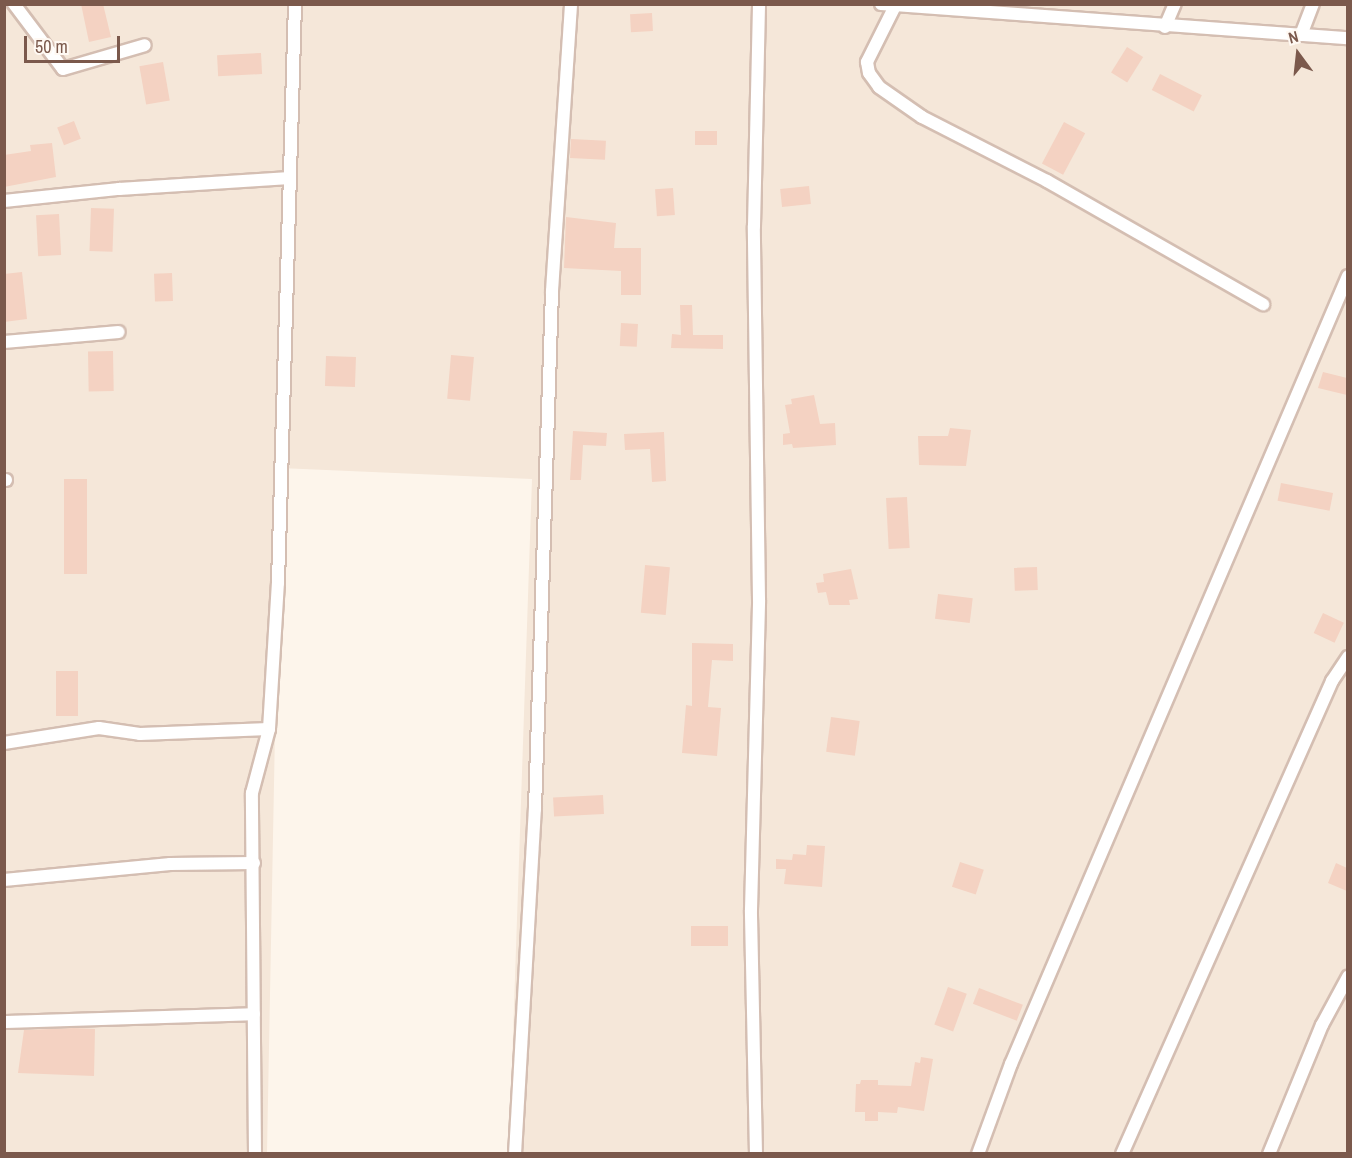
<!DOCTYPE html>
<style>
body{margin:0}
#map{position:relative;width:1352px;height:1158px;overflow:hidden;background:#fdf5eb;font-family:"Archivo Narrow",sans-serif}
div>[style]{position:absolute}
[style*='--x']{left:calc(var(--x)*1px);top:calc(var(--y)*1px);width:calc(var(--w)*1px);rotate:calc(var(--a)*1deg)}
.residential>*{inset:0;background:#f5e7d9}
.building>*{inset:0;background:#f4d2c2;transform-origin:0 0}
.roads{filter:drop-shadow(2px 0 #d4beb2) drop-shadow(-2px 0 #d4beb2) drop-shadow(0 2px #d4beb2) drop-shadow(0 -2px #d4beb2)}
.street>*{height:12px;margin:-6px;padding:0 6px;transform-origin:6px;border-radius:6px;background:#fff}
span{translate:-50% -50%;white-space:nowrap;text-align:center;line-height:1.15;-webkit-text-stroke:4.5px #fff9f3;paint-order:stroke}
.frame{position:absolute;inset:0;border:6px solid #7b594c;pointer-events:none}
.north{position:absolute;left:1268px;top:24px;width:60px;height:60px;-webkit-text-stroke:4px #fff9f3;paint-order:stroke;rotate:345deg;font-size:16px;font-weight:700;line-height:24px;text-align:center;color:#7b594c}
.north::after{content:'';display:block;margin:auto;width:21px;height:27px;background:#7b594c;clip-path:polygon(50% 0,100% 100%,50% 72%,0 100%)}
.scale{position:absolute;left:24px;top:36px;width:96px;height:27px;box-sizing:border-box;border:3px solid #7b594c;border-top:0;padding-left:8px;font-size:18px;line-height:21px;white-space:nowrap;color:#7b594c;-webkit-text-stroke:4px #fff9f3;paint-order:stroke}
</style>
<div id="map">
<div class="residential">
<div style="clip-path:polygon(5px 5px,1347px 5px,1347px 1153px,509px 1153px,532px 479px,280px 468px,267px 1153px,5px 1154px)"></div>
</div>
<div class="building">
<div style="clip-path:polygon(81px 4px,103px 4px,111px 37px,89px 42px)"></div>
<div style="left:652px;top:13px;width:18px;height:22px;rotate:87deg"></div>
<div style="left:1127px;top:47px;width:19px;height:30px;rotate:32deg"></div>
<div style="left:261px;top:53px;width:21px;height:44px;rotate:87deg"></div>
<div style="left:163px;top:62px;width:39px;height:24px;rotate:80deg"></div>
<div style="left:1160px;top:74px;width:47px;height:18px;rotate:27deg"></div>
<div style="left:74px;top:121px;width:19px;height:18px;rotate:69deg"></div>
<div style="left:1064px;top:122px;width:24px;height:47px;rotate:28deg"></div>
<div style="left:695px;top:131px;width:22px;height:14px"></div>
<div style="left:571px;top:139px;width:35px;height:19px;rotate:3deg"></div>
<div style="clip-path:polygon(52px 143px,56px 177px,4px 187px,4px 155px,31px 151px,30px 145px)"></div>
<div style="left:809px;top:186px;width:18px;height:29px;rotate:84deg"></div>
<div style="left:673px;top:188px;width:27px;height:18px;rotate:86deg"></div>
<div style="left:91px;top:208px;width:23px;height:43px;rotate:2deg"></div>
<div style="left:59px;top:214px;width:41px;height:23px;rotate:87deg"></div>
<div style="clip-path:polygon(566px 217px,616px 223px,614px 248px,641px 248px,641px 295px,621px 295px,621px 271px,564px 268px)"></div>
<div style="clip-path:polygon(22px 272px,27px 319px,4px 322px,4px 274px)"></div>
<div style="left:172px;top:273px;width:28px;height:18px;rotate:88deg"></div>
<div style="clip-path:polygon(680px 305px,692px 305px,693px 335px,723px 335px,723px 349px,671px 348px,672px 334px,681px 335px)"></div>
<div style="left:621px;top:323px;width:17px;height:23px;rotate:3deg"></div>
<div style="left:113px;top:351px;width:40px;height:25px;rotate:89deg"></div>
<div style="left:451px;top:355px;width:23px;height:44px;rotate:5deg"></div>
<div style="left:326px;top:356px;width:30px;height:30px;rotate:2deg"></div>
<div style="clip-path:polygon(1323px 372px,1347px 378px,1347px 395px,1318px 388px)"></div>
<div style="clip-path:polygon(814px 395px,820px 424px,835px 423px,836px 445px,793px 448px,792px 444px,783px 445px,783px 434px,790px 433px,785px 405px,792px 404px,791px 399px)"></div>
<div style="clip-path:polygon(950px 428px,971px 430px,966px 466px,919px 465px,918px 436px,948px 436px)"></div>
<div style="clip-path:polygon(573px 431px,607px 433px,606px 446px,583px 445px,581px 480px,570px 480px)"></div>
<div style="clip-path:polygon(664px 432px,666px 481px,652px 482px,650px 449px,625px 450px,624px 434px)"></div>
<div style="left:64px;top:479px;width:23px;height:95px"></div>
<div style="left:1281px;top:483px;width:53px;height:18px;rotate:11deg"></div>
<div style="left:907px;top:497px;width:51px;height:21px;rotate:87deg"></div>
<div style="left:645px;top:565px;width:25px;height:48px;rotate:5deg"></div>
<div style="left:1037px;top:567px;width:23px;height:23px;rotate:88deg"></div>
<div style="clip-path:polygon(851px 569px,858px 599px,849px 600px,850px 605px,829px 605px,826px 592px,818px 593px,816px 583px,824px 582px,823px 574px)"></div>
<div style="left:938px;top:594px;width:35px;height:25px;rotate:7deg"></div>
<div style="left:1323px;top:613px;width:23px;height:22px;rotate:25deg"></div>
<div style="clip-path:polygon(692px 643px,733px 644px,733px 661px,712px 660px,708px 707px,721px 708px,717px 756px,682px 753px,686px 705px,692px 706px)"></div>
<div style="left:56px;top:671px;width:22px;height:45px"></div>
<div style="left:831px;top:717px;width:29px;height:35px;rotate:8deg"></div>
<div style="left:603px;top:795px;width:19px;height:50px;rotate:87deg"></div>
<div style="clip-path:polygon(807px 845px,825px 846px,822px 887px,784px 884px,786px 869px,776px 869px,776px 859px,792px 860px,793px 854px,806px 855px)"></div>
<div style="left:960px;top:862px;width:25px;height:26px;rotate:18deg"></div>
<div style="clip-path:polygon(1336px 863px,1347px 868px,1347px 891px,1328px 883px)"></div>
<div style="left:728px;top:926px;width:20px;height:37px;rotate:90deg"></div>
<div style="left:948px;top:987px;width:20px;height:40px;rotate:20deg"></div>
<div style="left:979px;top:988px;width:47px;height:17px;rotate:21deg"></div>
<div style="clip-path:polygon(74px 1028px,95px 1029px,94px 1076px,18px 1073px,24px 1030px)"></div>
<div style="clip-path:polygon(921px 1057px,933px 1059px,924px 1111px,898px 1107px,897px 1113px,878px 1112px,878px 1121px,865px 1121px,865px 1112px,855px 1112px,856px 1084px,860px 1084px,861px 1080px,878px 1080px,878px 1085px,911px 1086px,915px 1062px,920px 1063px)"></div>
</div>
<div class="roads">
<div class="street">
<div style="--x:14;--y:4;--w:81;--a:53"></div>
<div style="--x:63;--y:69;--w:85;--a:-16.3"></div>
<div style="--x:881;--y:4;--w:468;--a:4.2"></div>
<div style="--x:896;--y:4;--w:65;--a:116.6"></div>
<div style="--x:867;--y:62;--w:11;--a:80"></div>
<div style="--x:869;--y:73;--w:17;--a:54"></div>
<div style="--x:879;--y:87;--w:52;--a:34.9"></div>
<div style="--x:922;--y:117;--w:140;--a:27.1"></div>
<div style="--x:1047;--y:181;--w:249;--a:29.7"></div>
<div style="--x:1165;--y:27;--w:25;--a:-67"></div>
<div style="--x:1301;--y:35;--w:33;--a:-69"></div>
<div style="--x:4;--y:201;--w:116;--a:-6"></div>
<div style="--x:119;--y:189;--w:171;--a:-3.7"></div>
<div style="--x:4;--y:342;--w:115;--a:-5"></div>
<div style="--x:4;--y:480;--w:2;--a:0"></div>
<div style="--x:4;--y:743;--w:96;--a:-9"></div>
<div style="--x:99;--y:728;--w:41;--a:8.3"></div>
<div style="--x:140;--y:734;--w:129;--a:-2.2"></div>
<div style="--x:4;--y:880;--w:167;--a:-5.5"></div>
<div style="--x:170;--y:864;--w:84;--a:-0.7"></div>
<div style="--x:4;--y:1022;--w:250;--a:-1.8"></div>
<div style="--x:255;--y:1154;--w:361;--a:-90.5"></div>
<div style="--x:252;--y:793;--w:66;--a:-75.1"></div>
<div style="--x:269;--y:729;--w:146;--a:-86.5"></div>
<div style="--x:278;--y:583;--w:579;--a:-88.32"></div>
<div style="--x:515;--y:1154;--w:346;--a:-86.7"></div>
<div style="--x:535;--y:809;--w:518;--a:-88.12"></div>
<div style="--x:552;--y:291;--w:288;--a:-86.2"></div>
<div style="--x:756;--y:1154;--w:244;--a:-91.2"></div>
<div style="--x:751;--y:910;--w:310;--a:-88.5"></div>
<div style="--x:759;--y:600;--w:374;--a:-90.8"></div>
<div style="--x:754;--y:226;--w:222;--a:-88.7"></div>
<div style="--x:978;--y:1154;--w:96;--a:-69.9"></div>
<div style="--x:1011;--y:1064;--w:857;--a:-66.85"></div>
<div style="--x:1122;--y:1154;--w:518;--a:-66.06"></div>
<div style="--x:1332;--y:681;--w:29;--a:-56"></div>
<div style="--x:1269;--y:1154;--w:139;--a:-67.7"></div>
<div style="--x:1322;--y:1025;--w:55;--a:-61.6"></div>
</div>
</div>
<div class="frame"></div>
<div class="north">N</div>
<div class="scale">50 m</div>
</div>
